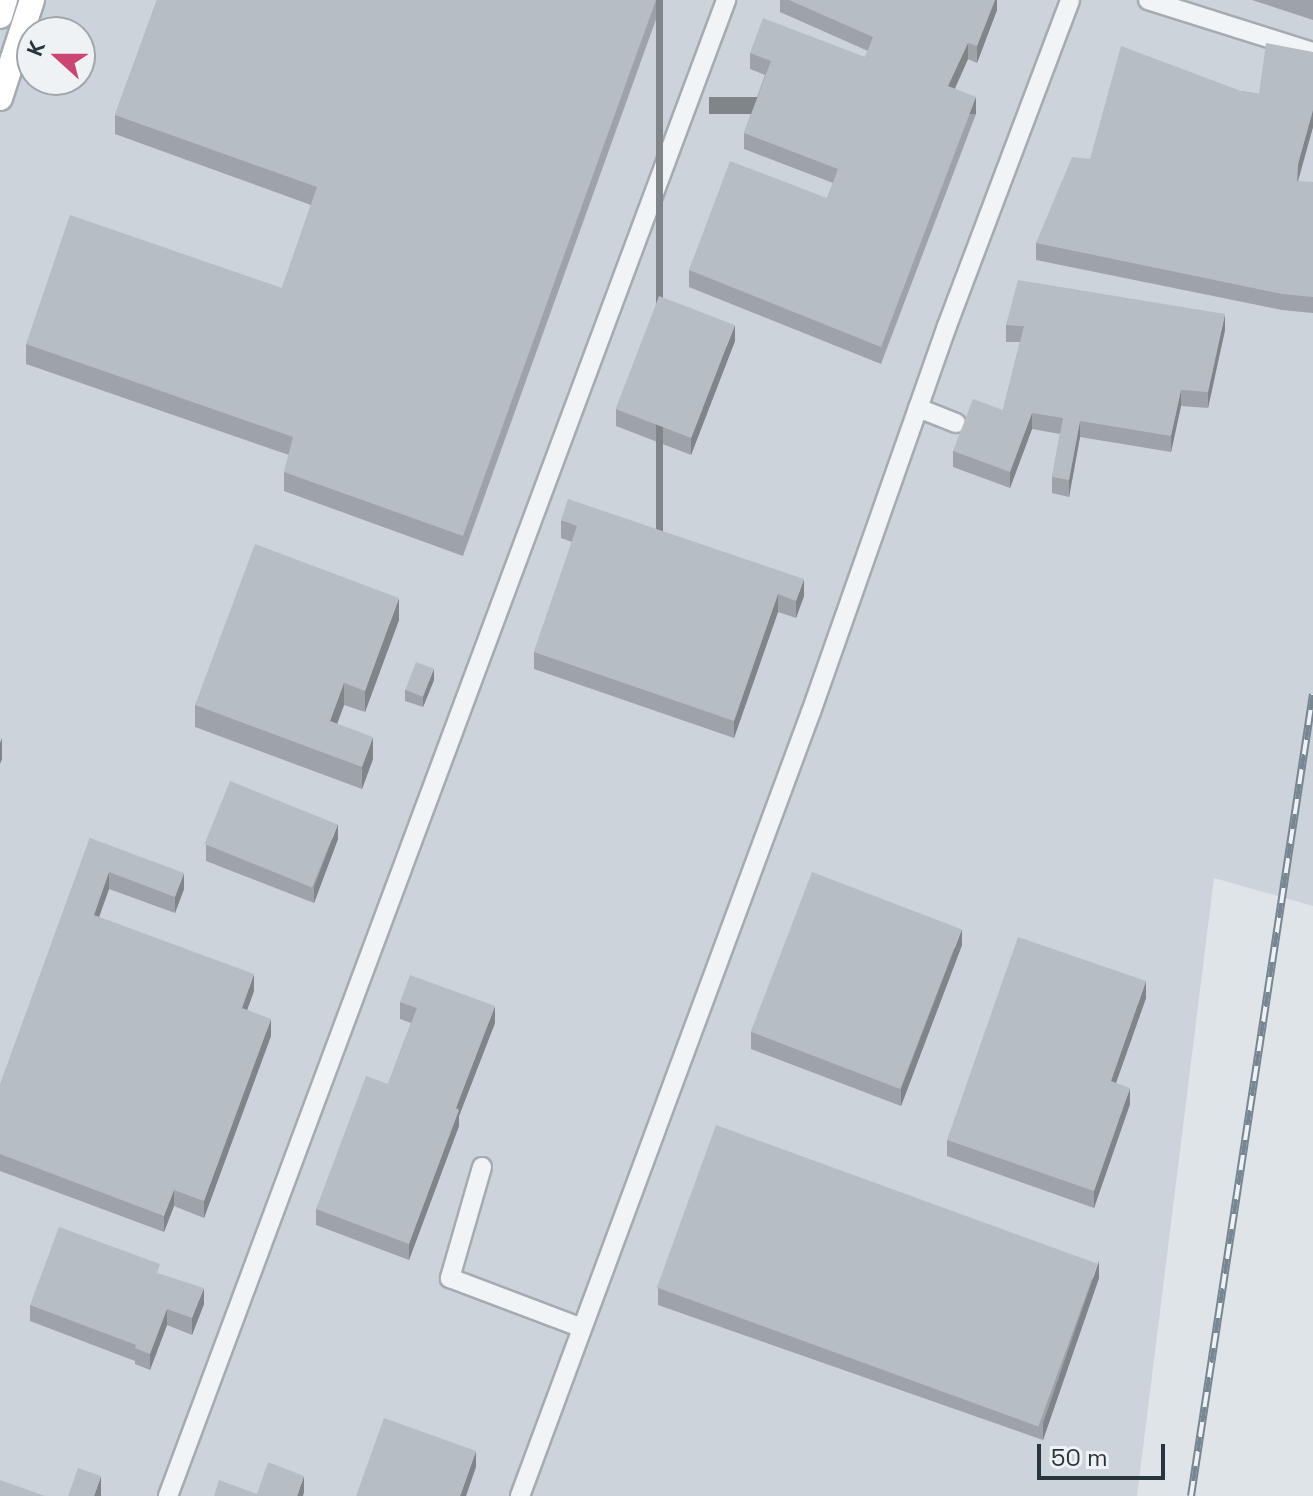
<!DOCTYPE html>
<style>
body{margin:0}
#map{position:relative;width:1313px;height:1496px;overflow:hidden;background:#dee4e8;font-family:"Space Grotesk",sans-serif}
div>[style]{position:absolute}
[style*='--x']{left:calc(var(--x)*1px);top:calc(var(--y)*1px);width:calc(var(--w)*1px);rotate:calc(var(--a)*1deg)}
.built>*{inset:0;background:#ccd3da}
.roads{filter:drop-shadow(2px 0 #a4acb2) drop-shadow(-2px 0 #a4acb2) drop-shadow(0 2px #a4acb2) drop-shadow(0 -2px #a4acb2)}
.minor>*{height:18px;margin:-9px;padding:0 9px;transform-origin:9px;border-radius:9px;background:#f1f4f6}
.secondary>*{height:24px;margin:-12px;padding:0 12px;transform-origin:12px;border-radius:12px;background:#fff}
.rail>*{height:8px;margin-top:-4px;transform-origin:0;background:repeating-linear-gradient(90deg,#eef2f5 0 15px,#788691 0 30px);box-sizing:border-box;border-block:2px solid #788691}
.wall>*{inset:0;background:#9da3a9}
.shaded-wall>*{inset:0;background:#7f8589;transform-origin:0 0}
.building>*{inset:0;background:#b6bec4;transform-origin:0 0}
span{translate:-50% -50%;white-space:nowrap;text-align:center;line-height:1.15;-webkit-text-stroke:8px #eef2f5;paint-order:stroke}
.north{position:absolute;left:16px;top:16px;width:80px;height:80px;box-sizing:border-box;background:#eef2f5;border:2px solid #9fa6ac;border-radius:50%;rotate:291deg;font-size:22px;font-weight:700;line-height:32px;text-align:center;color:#28343e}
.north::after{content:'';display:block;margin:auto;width:28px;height:36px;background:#cc4471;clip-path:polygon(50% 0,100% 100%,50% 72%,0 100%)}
.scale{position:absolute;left:1037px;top:1444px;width:128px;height:36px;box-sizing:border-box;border:4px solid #28343e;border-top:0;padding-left:10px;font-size:24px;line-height:28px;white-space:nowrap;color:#28343e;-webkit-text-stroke:6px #eef2f5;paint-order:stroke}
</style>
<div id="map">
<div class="built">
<div style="clip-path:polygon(evenodd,0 0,1313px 0,1313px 906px,1214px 878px,1137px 1496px,0 1496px,0 0,32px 32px,80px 32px,80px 80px,32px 80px,32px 32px)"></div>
</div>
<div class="roads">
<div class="minor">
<div style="--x:1148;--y:0;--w:173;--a:17.5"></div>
<div style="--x:918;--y:408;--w:41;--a:21.5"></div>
<div style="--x:482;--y:1167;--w:116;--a:106.1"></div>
<div style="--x:450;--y:1278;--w:141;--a:20.7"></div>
<div style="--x:168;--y:1496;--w:1597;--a:-69.54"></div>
<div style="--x:520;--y:1496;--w:836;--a:-69.64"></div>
<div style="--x:811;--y:712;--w:409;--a:-70.6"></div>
<div style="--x:947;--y:326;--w:348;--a:-69.3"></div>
</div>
<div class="secondary">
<div style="--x:0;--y:16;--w:17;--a:-73"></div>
<div style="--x:0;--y:98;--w:103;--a:-71.9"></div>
</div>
</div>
<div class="rail">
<div style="--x:1191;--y:1496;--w:811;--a:-81.35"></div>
</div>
<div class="wall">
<div style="clip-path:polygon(157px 0,663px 0,463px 556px,284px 491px,284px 472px,289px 455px,26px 364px,26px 344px,282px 288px,311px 205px,115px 134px,115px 115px)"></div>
<div style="clip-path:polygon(780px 0,997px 0,997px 10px,977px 63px,968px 59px,955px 89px,976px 114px,881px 364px,689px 287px,689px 270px,827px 198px,833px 183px,744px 149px,744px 133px,765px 75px,750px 69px,750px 53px,865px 57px,868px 51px,780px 12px)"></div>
<div style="clip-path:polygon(1252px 0,1313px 0,1313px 20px)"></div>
<div style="clip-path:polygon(1313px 52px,1313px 127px,1298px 182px,1313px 182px,1313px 313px,1282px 310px,1036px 260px,1036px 243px,1090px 159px,1241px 91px,1259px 94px)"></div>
<div style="clip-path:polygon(1006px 325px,1225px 330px,1208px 408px,1181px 406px,1171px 452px,1080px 437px,1069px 497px,1052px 493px,1052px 477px,1060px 434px,1032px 429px,1010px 488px,953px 467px,953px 451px,1003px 410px,1020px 342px,1006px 342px)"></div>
<div style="clip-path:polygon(735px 341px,691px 455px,616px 426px,616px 409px)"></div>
<div style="clip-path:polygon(561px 520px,804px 596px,796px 618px,778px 612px,734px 738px,534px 669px,534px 652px,572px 542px,561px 538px)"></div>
<div style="clip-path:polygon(399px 620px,365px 712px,344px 705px,337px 724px,373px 759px,362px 789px,195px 727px,195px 705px)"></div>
<div style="clip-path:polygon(434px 680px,423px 707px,405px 701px,405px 690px)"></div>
<div style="clip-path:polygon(90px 838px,184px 889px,175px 913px,109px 889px,99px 917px,254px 991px,247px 1010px,271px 1036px,204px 1218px,174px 1206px,164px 1232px,0 1171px,0 1085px)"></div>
<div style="clip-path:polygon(338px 839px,314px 903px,206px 861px,206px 845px)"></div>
<div style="clip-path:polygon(962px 945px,901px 1106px,751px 1049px,751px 1032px)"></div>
<div style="clip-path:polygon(1146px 998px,1116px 1083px,1130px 1104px,1094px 1208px,947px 1156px,947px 1140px)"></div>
<div style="clip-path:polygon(400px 1002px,495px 1023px,459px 1116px,459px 1126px,409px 1260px,316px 1225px,316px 1209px,388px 1084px,411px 1023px,400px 1019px)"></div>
<div style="clip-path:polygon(160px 1274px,204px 1304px,192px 1335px,167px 1325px,150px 1370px,135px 1364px,135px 1361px,30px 1321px,30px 1305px)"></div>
<div style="clip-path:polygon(1099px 1278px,1043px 1440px,658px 1305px,658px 1288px)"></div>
</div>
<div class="shaded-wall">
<div style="left:656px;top:0;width:7px;height:570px"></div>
<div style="clip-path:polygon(995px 0,997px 0,997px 10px,977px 63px,977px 46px)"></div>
<div style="clip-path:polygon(968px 43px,968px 59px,948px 103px,948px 86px)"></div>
<div style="left:976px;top:97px;width:17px;height:267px;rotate:90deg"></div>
<div style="clip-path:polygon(1313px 110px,1313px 127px,1298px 180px,1297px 198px,1298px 164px)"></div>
<div style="clip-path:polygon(1225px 314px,1225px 330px,1208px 408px,1208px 392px)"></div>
<div style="clip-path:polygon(735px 325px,735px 341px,691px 455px,691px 438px)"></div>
<div style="clip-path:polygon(1181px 390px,1181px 406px,1171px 452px,1171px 436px)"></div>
<div style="clip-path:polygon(1032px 413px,1032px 429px,1010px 488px,1010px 472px)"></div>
<div style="clip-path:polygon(1080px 421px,1080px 437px,1069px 497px,1069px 480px)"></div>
<div style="clip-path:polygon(804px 579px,804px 596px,796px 618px,796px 601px)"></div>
<div style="clip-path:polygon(778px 594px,778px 612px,734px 738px,734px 721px)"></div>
<div style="clip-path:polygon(399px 598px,399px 620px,365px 712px,365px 691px)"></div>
<div style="clip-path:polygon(434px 669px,434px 680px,423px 707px,423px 696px)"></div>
<div style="clip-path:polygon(344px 683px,344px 705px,330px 743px,330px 721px)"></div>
<div style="clip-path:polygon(373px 737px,373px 759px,362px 789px,362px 767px)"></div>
<div style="clip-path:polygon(2px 738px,2px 759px,0 764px,0 743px)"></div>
<div style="clip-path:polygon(338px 824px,338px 839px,314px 903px,314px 887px)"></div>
<div style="clip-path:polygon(109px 872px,109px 889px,94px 931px,94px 915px)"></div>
<div style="clip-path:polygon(184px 873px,184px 889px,175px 913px,175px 897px)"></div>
<div style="clip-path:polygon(962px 929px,962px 945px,901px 1106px,901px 1089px)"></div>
<div style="clip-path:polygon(254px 974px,254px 991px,242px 1024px,242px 1008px)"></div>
<div style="clip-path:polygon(1146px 981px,1146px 998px,1111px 1097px,1111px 1081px)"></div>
<div style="clip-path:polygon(495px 1006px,495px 1023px,459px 1116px,459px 1126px,409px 1260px,409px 1244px,456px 1108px)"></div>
<div style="clip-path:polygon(271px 1019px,271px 1036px,204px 1218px,204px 1201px)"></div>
<div style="clip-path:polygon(1130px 1088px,1130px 1104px,1094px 1208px,1094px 1191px)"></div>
<div style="clip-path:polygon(174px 1190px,174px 1206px,164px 1232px,164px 1216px)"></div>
<div style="clip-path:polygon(1099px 1261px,1099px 1278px,1043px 1440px,1043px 1423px)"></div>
<div style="clip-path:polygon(204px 1288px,204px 1304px,192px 1335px,192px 1318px)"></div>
<div style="clip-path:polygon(167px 1309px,167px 1325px,150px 1370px,150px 1354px)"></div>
<div style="clip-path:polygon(476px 1451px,476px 1467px,466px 1496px,460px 1496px)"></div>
<div style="clip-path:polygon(101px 1476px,101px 1496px,94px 1496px)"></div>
<div style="clip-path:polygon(304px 1476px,304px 1492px,303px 1496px,297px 1496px)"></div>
</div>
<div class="building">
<div style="clip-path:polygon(157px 0,656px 0,463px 536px,284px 472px,293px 437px,26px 344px,70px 215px,282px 288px,317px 187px,115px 115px)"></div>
<div style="clip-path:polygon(789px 0,995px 0,977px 46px,968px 43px,948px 86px,976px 97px,881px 347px,689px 270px,730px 161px,827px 198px,838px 169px,744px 133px,771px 61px,750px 53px,763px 18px,865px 57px,873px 37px)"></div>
<div style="clip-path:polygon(1266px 43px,1313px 52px,1313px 110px,1298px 164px,1297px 181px,1313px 182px,1313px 297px,1282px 294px,1036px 243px,1072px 157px,1090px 159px,1121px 46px,1241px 91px,1259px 94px)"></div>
<div style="clip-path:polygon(1018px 280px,1225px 314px,1208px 392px,1181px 390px,1171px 436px,1080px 421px,1069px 480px,1052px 477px,1063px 418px,1032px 413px,1010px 472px,953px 451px,973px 399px,1003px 410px,1024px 326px,1006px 325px)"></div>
<div style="left:659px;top:296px;width:81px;height:121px;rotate:21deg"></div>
<div style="clip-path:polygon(568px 499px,804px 579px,796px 601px,778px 594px,734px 721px,534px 652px,577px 526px,561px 520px)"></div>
<div style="clip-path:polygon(255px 544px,399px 598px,365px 691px,344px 683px,330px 721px,373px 737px,362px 767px,195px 705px)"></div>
<div style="left:416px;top:662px;width:19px;height:30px;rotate:21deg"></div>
<div style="left:230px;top:781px;width:116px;height:68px;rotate:22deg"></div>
<div style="clip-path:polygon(90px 838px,184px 873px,175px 897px,109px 872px,94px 915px,254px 974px,242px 1008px,271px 1019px,204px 1201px,174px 1190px,164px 1216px,0 1154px,0 1085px)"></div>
<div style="left:812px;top:872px;width:160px;height:171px;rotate:21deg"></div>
<div style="clip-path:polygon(1018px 937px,1146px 981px,1111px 1081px,1130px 1088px,1094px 1191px,947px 1140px)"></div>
<div style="clip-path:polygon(410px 975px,495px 1006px,456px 1108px,459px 1110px,409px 1244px,316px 1209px,366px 1076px,388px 1084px,417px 1008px,400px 1002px)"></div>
<div style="left:716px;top:1125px;width:406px;height:173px;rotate:20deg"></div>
<div style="clip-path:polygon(59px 1227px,160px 1264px,157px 1273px,204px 1288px,192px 1318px,167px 1309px,150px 1354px,135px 1348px,136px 1345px,30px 1305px)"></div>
<div style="clip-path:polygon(384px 1418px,476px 1451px,460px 1496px,356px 1496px)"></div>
<div style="clip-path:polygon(268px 1462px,304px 1476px,297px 1496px,214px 1496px,219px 1480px,257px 1494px)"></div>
<div style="clip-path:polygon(78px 1468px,101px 1476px,94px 1496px,68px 1496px)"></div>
<div style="clip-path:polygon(0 1480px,45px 1496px,0 1496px)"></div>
</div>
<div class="north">K</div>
<div class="scale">50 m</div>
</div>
